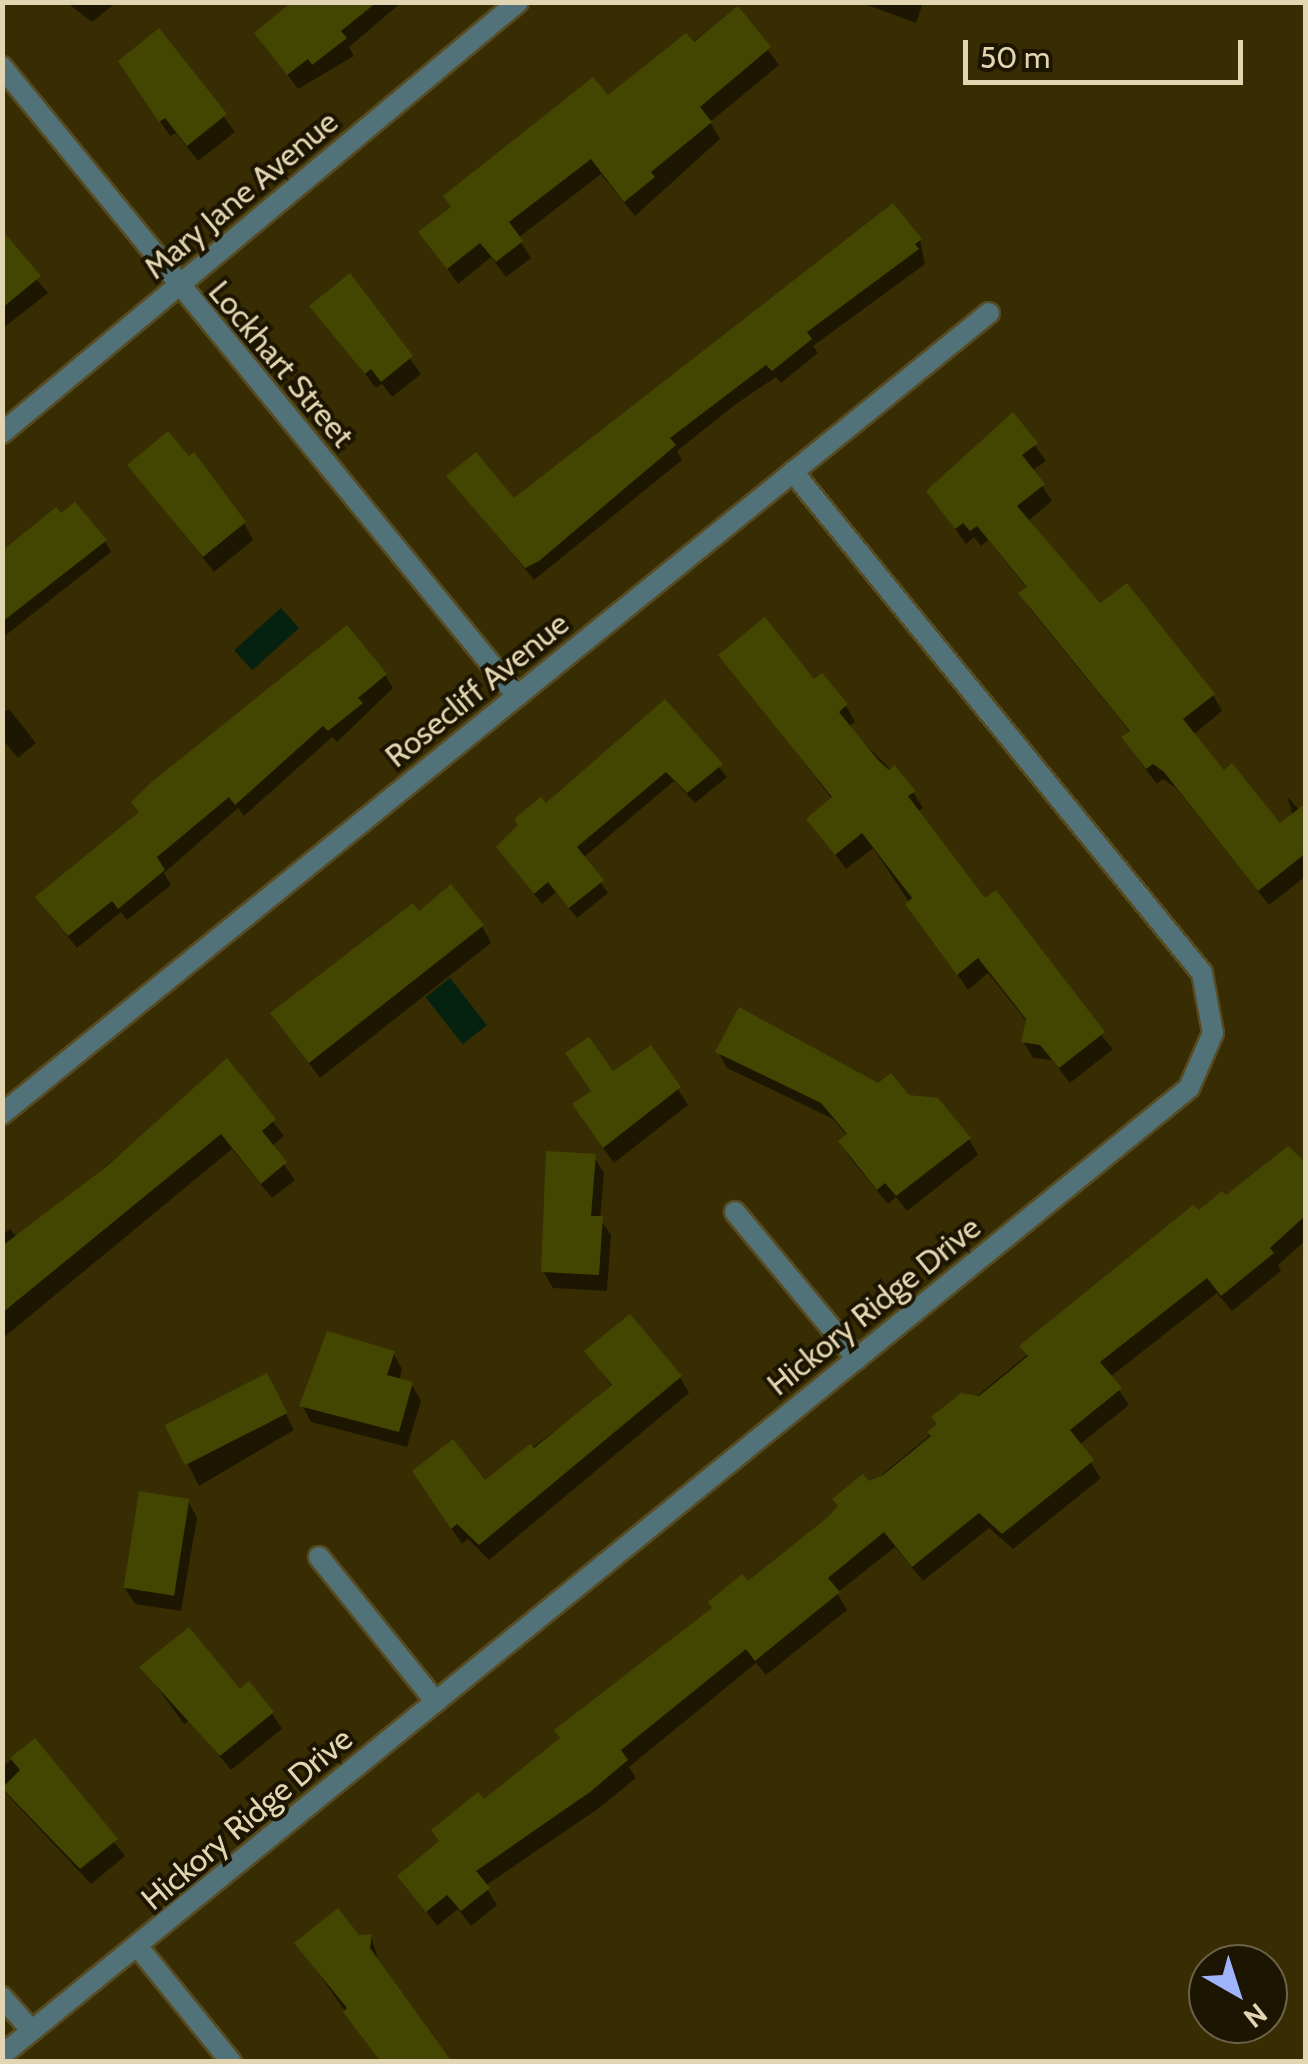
<!DOCTYPE html>
<style>
body{margin:0}
#map{position:relative;width:1308px;height:2064px;overflow:hidden;background:#382c02;font-family:Cabin,sans-serif}
div>[style]{position:absolute}
[style*='--x']{left:calc(var(--x)*1px);top:calc(var(--y)*1px);width:calc(var(--w)*1px);rotate:calc(var(--a)*1deg)}
.water>*{inset:0;background:#04220f;transform-origin:0 0}
.shadow>*{inset:0;background:#0007}
.building>*{inset:0;background:#434600;transform-origin:0 0}
.roads{filter:drop-shadow(2px 0 #574b22) drop-shadow(-2px 0 #574b22) drop-shadow(0 2px #574b22) drop-shadow(0 -2px #574b22)}
.minor>*{height:20px;margin:-10px;padding:0 10px;transform-origin:10px;border-radius:10px;background:#527279}
span{translate:-50% -50%;white-space:nowrap;text-align:center;line-height:1.15;-webkit-text-stroke:8px #1c1501;paint-order:stroke}
.street-label{font-size:32px;color:#e2d6b2}
.frame{position:absolute;inset:0;border:5px solid #e2d6b2;pointer-events:none}
.north{position:absolute;left:1188px;top:1944px;width:100px;height:100px;box-sizing:border-box;background:#1c1501;border:2px solid #6b6248;border-radius:50%;rotate:141deg;font-size:28px;font-weight:700;line-height:40px;text-align:center;color:#e2d6b2}
.north::after{content:'';display:block;margin:auto;width:35px;height:45px;background:#a0b3fd;clip-path:polygon(50% 0,100% 100%,50% 72%,0 100%)}
.scale{position:absolute;left:963px;top:40px;width:280px;height:45px;box-sizing:border-box;border:5px solid #e2d6b2;border-top:0;padding-left:12px;font-size:30px;line-height:35px;white-space:nowrap;color:#e2d6b2;-webkit-text-stroke:8px #1c1501;paint-order:stroke}
</style>
<div id="map">
<div class="water">
<div style="left:281px;top:608px;width:27px;height:63px;rotate:48deg"></div>
<div style="left:450px;top:978px;width:60px;height:31px;rotate:52deg"></div>
</div>
<div class="shadow">
<div style="clip-path:polygon(66px 2px,117px 2px,92px 22px)"></div>
<div style="clip-path:polygon(296px 2px,402px 2px,349px 47px,354px 56px,298px 89px,257px 33px)"></div>
<div style="clip-path:polygon(859px 2px,923px 2px,916px 23px)"></div>
<div style="clip-path:polygon(738px 10px,779px 65px,710px 122px,720px 139px,635px 216px,601px 174px,518px 238px,531px 258px,506px 277px,491px 257px,458px 284px,422px 232px)"></div>
<div style="clip-path:polygon(159px 32px,235px 132px,198px 161px,176px 133px,170px 136px,131px 78px)"></div>
<div style="clip-path:polygon(2px 238px,48px 293px,2px 329px)"></div>
<div style="clip-path:polygon(920px 240px,925px 264px,813px 346px,818px 353px,781px 383px,776px 377px,736px 404px,677px 451px,682px 460px,534px 580px,449px 477px,513px 501px)"></div>
<div style="clip-path:polygon(349px 276px,421px 374px,392px 397px,382px 384px,376px 388px,313px 306px)"></div>
<div style="clip-path:polygon(1013px 415px,1046px 461px,1032px 471px,1052px 501px,1027px 522px,1100px 607px,1213px 695px,1222px 711px,1193px 735px,1223px 773px,1280px 827px,1293px 816px,1287px 796px,1306px 818px,1306px 876px,1269px 905px,1176px 788px,1163px 779px,1157px 784px,1134px 754px,1124px 738px,1131px 733px,1031px 610px,1022px 594px,1028px 589px,988px 540px,981px 546px,974px 537px,966px 544px,929px 492px)"></div>
<div style="clip-path:polygon(130px 466px,244px 523px,253px 540px,214px 572px)"></div>
<div style="clip-path:polygon(105px 541px,111px 552px,2px 638px,2px 557px)"></div>
<div style="clip-path:polygon(721px 655px,814px 683px,846px 706px,855px 722px,848px 727px,913px 792px,923px 808px,917px 812px,985px 901px,1113px 1049px,1070px 1083px,1052px 1060px,1033px 1058px,1023px 1041px,1027px 1022px,988px 973px,968px 990px,873px 848px,846px 869px,809px 819px,833px 800px)"></div>
<div style="clip-path:polygon(385px 675px,393px 688px,337px 742px,332px 737px,244px 816px,238px 808px,164px 873px,171px 885px,127px 920px,121px 912px,77px 948px,46px 910px,140px 813px)"></div>
<div style="clip-path:polygon(665px 703px,727px 777px,695px 803px,674px 781px,583px 858px,608px 893px,577px 918px,556px 892px,542px 904px,506px 859px,545px 807px)"></div>
<div style="clip-path:polygon(9px 709px,36px 743px,18px 758px,2px 739px,2px 714px)"></div>
<div style="clip-path:polygon(482px 926px,491px 943px,320px 1078px,273px 1014px)"></div>
<div style="clip-path:polygon(651px 1048px,688px 1105px,614px 1163px,584px 1121px,613px 1075px)"></div>
<div style="clip-path:polygon(718px 1052px,908px 1098px,969px 1139px,978px 1155px,907px 1211px,896px 1197px,888px 1204px,850px 1158px,841px 1142px,848px 1137px,833px 1119px,727px 1068px)"></div>
<div style="clip-path:polygon(227px 1061px,284px 1136px,271px 1147px,295px 1180px,272px 1198px,232px 1149px,2px 1339px,2px 1235px,10px 1229px,17px 1237px,40px 1224px)"></div>
<div style="clip-path:polygon(594px 1157px,604px 1173px,600px 1219px,611px 1235px,607px 1291px,553px 1288px,543px 1271px)"></div>
<div style="clip-path:polygon(1306px 1167px,1306px 1240px,1278px 1265px,1281px 1271px,1232px 1311px,1217px 1293px,1110px 1377px,1129px 1405px,1079px 1445px,1101px 1478px,1013px 1549px,989px 1528px,923px 1581px,895px 1547px,837px 1593px,847px 1610px,766px 1675px,756px 1663px,629px 1767px,636px 1778px,599px 1808px,485px 1886px,497px 1905px,471px 1926px,458px 1909px,437px 1926px,400px 1876px,484px 1803px,1199px 1213px)"></div>
<div style="clip-path:polygon(587px 1352px,680px 1377px,689px 1393px,489px 1560px,468px 1539px,462px 1544px,424px 1488px,484px 1483px,613px 1388px)"></div>
<div style="clip-path:polygon(393px 1353px,402px 1369px,399px 1381px,412px 1385px,421px 1401px,407px 1447px,311px 1422px,302px 1405px)"></div>
<div style="clip-path:polygon(275px 1392px,294px 1430px,199px 1486px,169px 1427px)"></div>
<div style="clip-path:polygon(188px 1501px,197px 1518px,181px 1611px,135px 1604px,125px 1588px)"></div>
<div style="clip-path:polygon(143px 1668px,239px 1692px,272px 1713px,282px 1729px,231px 1770px,190px 1720px,184px 1724px)"></div>
<div style="clip-path:polygon(34px 1741px,125px 1856px,91px 1884px,3px 1790px,2px 1767px)"></div>
<div style="clip-path:polygon(371px 1936px,379px 1963px,418px 2017px,381px 2062px,297px 1943px)"></div>
</div>
<div class="building">
<div style="clip-path:polygon(292px 2px,377px 2px,341px 31px,347px 38px,312px 65px,308px 59px,287px 75px,254px 33px)"></div>
<div style="clip-path:polygon(738px 6px,771px 47px,700px 107px,712px 122px,651px 172px,655px 177px,624px 202px,591px 159px,509px 222px,523px 241px,496px 262px,480px 243px,447px 269px,418px 232px,451px 207px,443px 196px,593px 77px,608px 95px,686px 33px,694px 42px)"></div>
<div style="clip-path:polygon(159px 28px,227px 114px,187px 146px,165px 118px,159px 122px,118px 61px)"></div>
<div style="clip-path:polygon(893px 203px,922px 239px,915px 244px,919px 249px,807px 332px,812px 339px,772px 371px,766px 365px,670px 438px,676px 445px,539px 561px,525px 568px,446px 476px,476px 452px,514px 498px)"></div>
<div style="clip-path:polygon(2px 230px,41px 276px,2px 308px)"></div>
<div style="clip-path:polygon(350px 273px,413px 356px,381px 382px,371px 369px,365px 374px,309px 306px)"></div>
<div style="clip-path:polygon(1013px 412px,1038px 443px,1022px 455px,1045px 484px,1017px 506px,1100px 603px,1127px 583px,1215px 694px,1183px 719px,1224px 770px,1232px 763px,1280px 823px,1306px 803px,1306px 853px,1258px 891px,1164px 772px,1153px 764px,1146px 769px,1121px 737px,1130px 731px,1018px 593px,1027px 587px,977px 526px,970px 531px,963px 523px,955px 529px,926px 491px)"></div>
<div style="clip-path:polygon(168px 431px,189px 456px,194px 452px,246px 522px,203px 557px,127px 465px)"></div>
<div style="clip-path:polygon(75px 502px,107px 540px,2px 622px,2px 551px,56px 507px,61px 513px)"></div>
<div style="clip-path:polygon(765px 617px,814px 679px,822px 673px,848px 704px,839px 712px,878px 760px,889px 770px,894px 765px,916px 791px,908px 796px,985px 898px,996px 890px,1105px 1032px,1059px 1068px,1040px 1045px,1021px 1042px,1026px 1019px,978px 958px,957px 975px,905px 904px,912px 898px,862px 833px,835px 855px,806px 819px,832px 797px,718px 655px)"></div>
<div style="clip-path:polygon(347px 625px,387px 674px,358px 698px,363px 703px,328px 731px,323px 726px,235px 805px,229px 797px,157px 857px,165px 870px,118px 909px,112px 901px,68px 936px,35px 897px,139px 812px,131px 802px,153px 781px)"></div>
<div style="clip-path:polygon(665px 699px,723px 764px,687px 793px,666px 772px,577px 847px,604px 880px,569px 908px,548px 882px,534px 894px,496px 847px,518px 825px,514px 819px,541px 797px,546px 803px)"></div>
<div style="clip-path:polygon(451px 884px,484px 925px,309px 1063px,270px 1013px,413px 903px,419px 911px)"></div>
<div style="clip-path:polygon(739px 1007px,878px 1083px,891px 1073px,909px 1095px,938px 1098px,971px 1138px,896px 1196px,885px 1183px,877px 1190px,838px 1141px,847px 1134px,821px 1103px,715px 1052px)"></div>
<div style="clip-path:polygon(589px 1037px,613px 1071px,651px 1045px,681px 1087px,603px 1148px,572px 1104px,591px 1091px,565px 1053px)"></div>
<div style="clip-path:polygon(227px 1058px,276px 1119px,262px 1131px,287px 1162px,261px 1184px,221px 1134px,2px 1313px,2px 1246px,106px 1167px)"></div>
<div style="clip-path:polygon(1288px 1146px,1306px 1163px,1306px 1215px,1270px 1248px,1274px 1253px,1221px 1296px,1207px 1278px,1100px 1362px,1122px 1388px,1070px 1430px,1094px 1460px,1002px 1534px,979px 1513px,912px 1567px,884px 1532px,828px 1578px,840px 1592px,755px 1661px,746px 1649px,621px 1750px,628px 1760px,590px 1792px,476px 1871px,490px 1888px,461px 1911px,447px 1895px,426px 1912px,397px 1876px,439px 1841px,431px 1830px,478px 1792px,484px 1799px,560px 1738px,554px 1730px,712px 1608px,708px 1602px,742px 1574px,748px 1581px,828px 1517px,838px 1506px,832px 1499px,863px 1474px,869px 1481px,883px 1475px,931px 1436px,927px 1432px,937px 1424px,931px 1417px,961px 1393px,979px 1396px,1028px 1356px,1019px 1346px,1193px 1205px,1199px 1210px,1222px 1191px,1226px 1195px)"></div>
<div style="clip-path:polygon(546px 1151px,596px 1154px,591px 1216px,603px 1216px,599px 1275px,541px 1272px)"></div>
<div style="clip-path:polygon(630px 1314px,682px 1376px,479px 1545px,457px 1524px,451px 1529px,412px 1471px,453px 1439px,485px 1480px,530px 1444px,534px 1448px,612px 1385px,584px 1351px)"></div>
<div style="clip-path:polygon(327px 1331px,395px 1351px,387px 1375px,413px 1382px,399px 1432px,299px 1406px)"></div>
<div style="left:267px;top:1373px;width:45px;height:115px;rotate:63deg"></div>
<div style="left:139px;top:1491px;width:51px;height:98px;rotate:9deg"></div>
<div style="clip-path:polygon(189px 1627px,240px 1689px,249px 1681px,274px 1712px,220px 1756px,139px 1667px)"></div>
<div style="clip-path:polygon(35px 1738px,118px 1839px,80px 1869px,2px 1788px,20px 1770px,10px 1758px)"></div>
<div style="clip-path:polygon(338px 1908px,359px 1935px,372px 1934px,370px 1948px,452px 2062px,381px 2062px,343px 2012px,347px 2008px,294px 1943px)"></div>
</div>
<div class="roads">
<div class="minor">
<div style="--x:2;--y:67;--w:813;--a:50.69"></div>
<div style="--x:2;--y:433;--w:672;--a:-39.87"></div>
<div style="--x:2;--y:1114;--w:1271;--a:-39.06"></div>
<div style="--x:735;--y:1212;--w:191;--a:50.3"></div>
<div style="--x:319;--y:1557;--w:186;--a:51.1"></div>
<div style="--x:138;--y:1947;--w:148;--a:51"></div>
<div style="--x:2;--y:1997;--w:45;--a:48.6"></div>
<div style="--x:2;--y:2055;--w:1531;--a:-39.17"></div>
<div style="--x:1189;--y:1088;--w:60;--a:-66.4"></div>
<div style="--x:1213;--y:1033;--w:61;--a:-100.4"></div>
<div style="--x:1202;--y:973;--w:647;--a:-129.23"></div>
</div>
</div>
<div class="street-label">
<span style="left:241px;top:195px;rotate:-40deg">Mary Jane Avenue</span>
<span style="left:281px;top:364px;rotate:50deg">Lockhart Street</span>
<span style="left:477px;top:690px;rotate:-39deg">Rosecliff Avenue</span>
<span style="left:874px;top:1306px;rotate:-39deg">Hickory Ridge Drive</span>
<span style="left:247px;top:1819px;rotate:-40deg">Hickory Ridge Drive</span>
</div>
<div class="frame"></div>
<div class="north">N</div>
<div class="scale">50 m</div>
</div>
